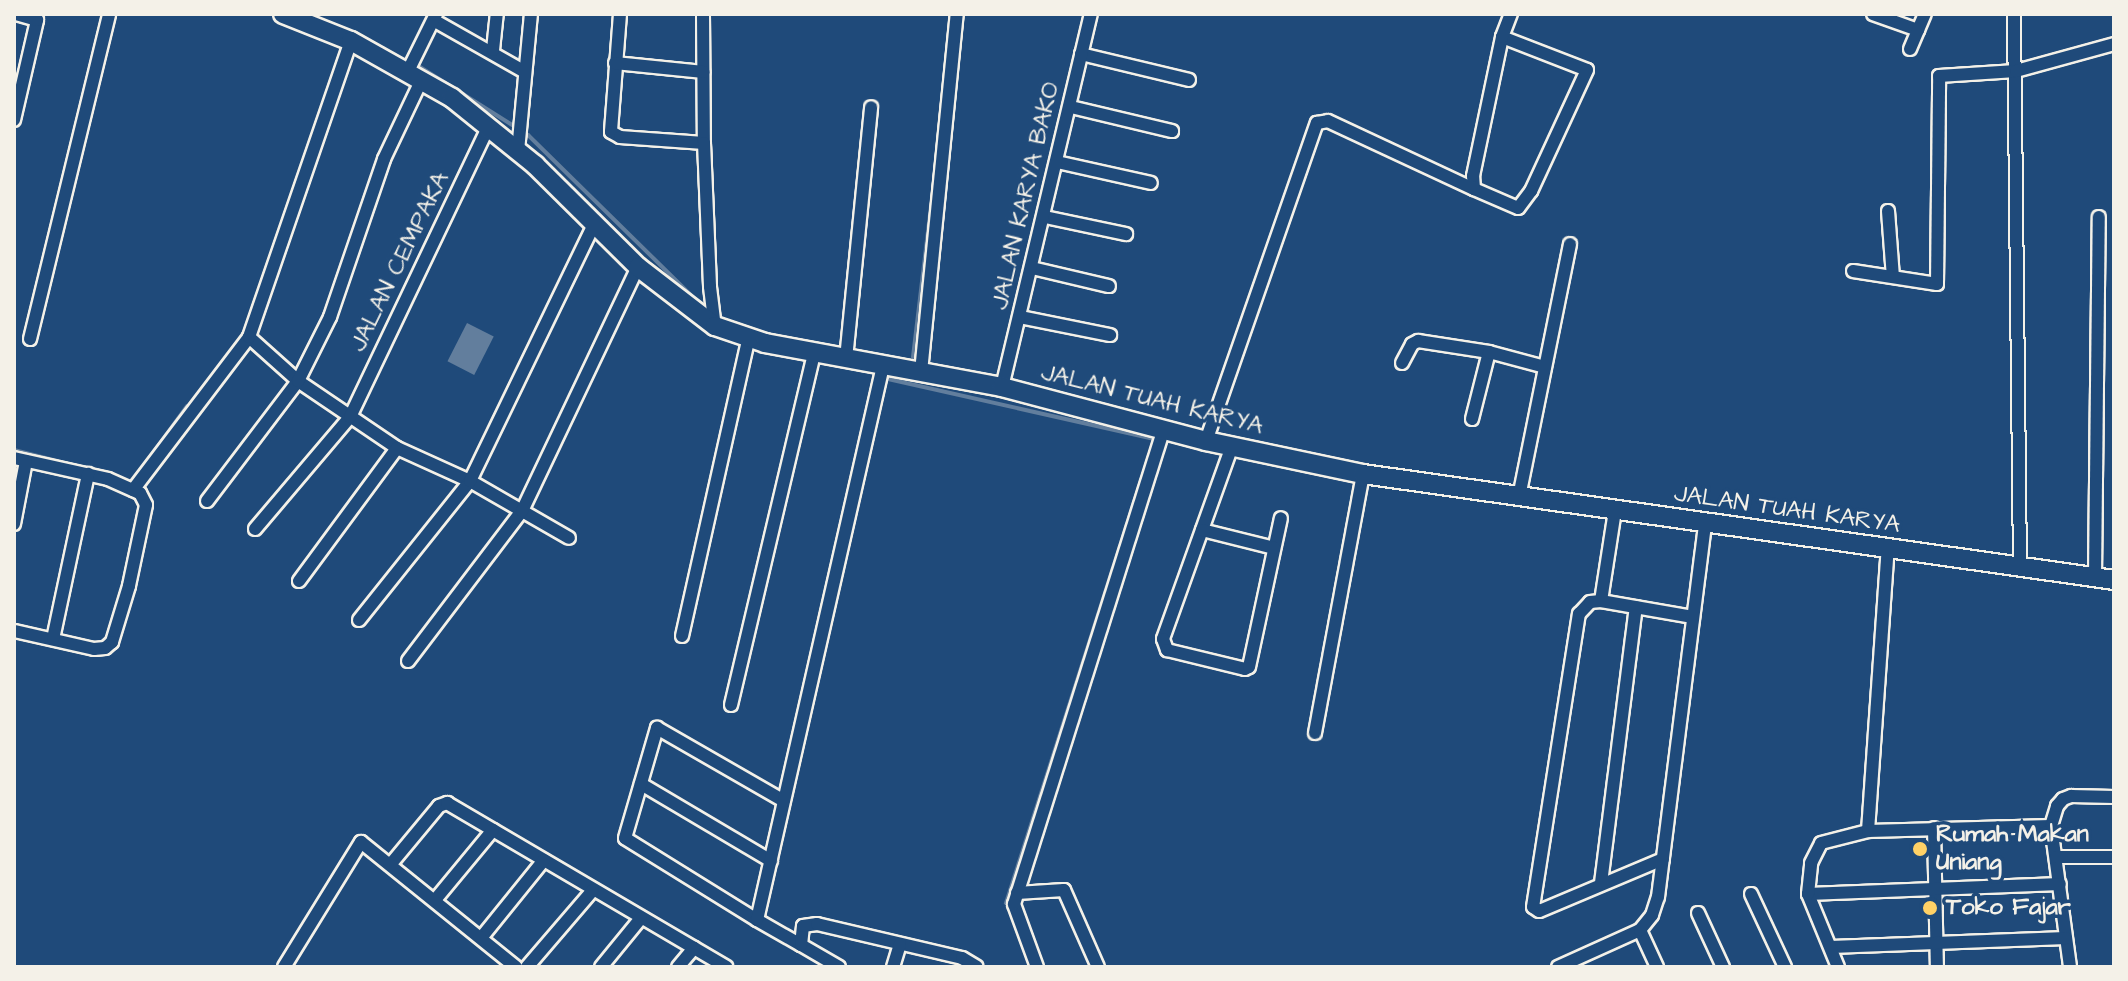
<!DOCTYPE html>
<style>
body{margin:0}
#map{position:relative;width:2128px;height:981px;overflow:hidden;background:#1f4a7a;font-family:"Architects Daughter",sans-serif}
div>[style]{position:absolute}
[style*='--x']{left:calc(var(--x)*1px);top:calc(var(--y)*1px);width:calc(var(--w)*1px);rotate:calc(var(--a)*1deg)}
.water>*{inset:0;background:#627e9d;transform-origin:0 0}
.stream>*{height:4px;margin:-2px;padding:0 2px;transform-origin:2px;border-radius:2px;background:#627e9d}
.roads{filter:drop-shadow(2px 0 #f4f1e8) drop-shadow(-2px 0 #f4f1e8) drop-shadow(0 2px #f4f1e8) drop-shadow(0 -2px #f4f1e8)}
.street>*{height:12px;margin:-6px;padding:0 6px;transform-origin:6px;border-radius:6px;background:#1f4a7a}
.secondary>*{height:18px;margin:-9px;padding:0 9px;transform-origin:9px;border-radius:9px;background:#1f4a7a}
.dots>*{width:22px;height:22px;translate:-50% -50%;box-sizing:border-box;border:4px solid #1f4a7a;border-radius:50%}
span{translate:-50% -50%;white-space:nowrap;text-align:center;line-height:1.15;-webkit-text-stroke:7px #1f4a7a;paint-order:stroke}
.street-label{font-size:24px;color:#f4f1e8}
.poi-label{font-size:24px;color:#f4f1e8;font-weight:700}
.left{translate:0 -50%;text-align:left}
.frame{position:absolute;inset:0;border:16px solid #f4f1e8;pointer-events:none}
</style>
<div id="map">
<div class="water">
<div style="left:467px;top:323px;width:30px;height:43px;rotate:27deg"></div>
</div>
<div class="stream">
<div style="--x:420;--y:67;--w:128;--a:32.2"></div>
<div style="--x:528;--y:135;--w:240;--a:44.5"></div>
<div style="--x:913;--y:357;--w:201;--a:-83.2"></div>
<div style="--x:888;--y:379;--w:273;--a:12.7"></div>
<div style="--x:14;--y:450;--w:90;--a:14.2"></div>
<div style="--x:140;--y:471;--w:80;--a:-54.1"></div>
<div style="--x:1006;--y:903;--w:438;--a:-72.3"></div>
</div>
<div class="roads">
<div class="street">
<div style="--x:620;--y:14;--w:118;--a:94.4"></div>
<div style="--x:611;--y:132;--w:10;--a:29"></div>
<div style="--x:620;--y:137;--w:84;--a:4.1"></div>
<div style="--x:703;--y:14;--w:129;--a:89.6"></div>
<div style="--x:704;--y:143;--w:144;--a:87.6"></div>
<div style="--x:710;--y:287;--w:39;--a:83"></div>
<div style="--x:1873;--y:14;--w:48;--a:19.6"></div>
<div style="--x:2014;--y:14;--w:552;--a:89.38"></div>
<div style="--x:435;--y:21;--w:103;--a:29.5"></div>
<div style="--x:1502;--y:37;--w:91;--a:21.2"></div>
<div style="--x:1587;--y:70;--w:133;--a:114.8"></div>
<div style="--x:1531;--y:191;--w:21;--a:127"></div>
<div style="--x:1518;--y:208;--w:48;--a:-156.6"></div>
<div style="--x:1474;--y:189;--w:13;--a:-94"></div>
<div style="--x:1473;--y:176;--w:142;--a:-78.2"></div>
<div style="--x:1502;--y:37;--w:25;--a:-69"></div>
<div style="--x:1910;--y:49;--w:38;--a:-67"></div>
<div style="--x:493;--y:50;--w:36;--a:-84"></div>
<div style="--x:1081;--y:54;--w:111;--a:13.5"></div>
<div style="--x:615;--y:63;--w:89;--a:5.8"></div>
<div style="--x:408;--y:71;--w:64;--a:-63.8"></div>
<div style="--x:1071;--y:107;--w:104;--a:13.4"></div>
<div style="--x:14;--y:120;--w:103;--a:-77"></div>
<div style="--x:37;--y:20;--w:22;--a:-164"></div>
<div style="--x:518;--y:151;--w:138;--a:-84.6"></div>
<div style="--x:1057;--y:162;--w:96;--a:12.6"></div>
<div style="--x:1888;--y:211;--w:66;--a:85.7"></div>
<div style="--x:1045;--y:217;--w:83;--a:11.9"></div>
<div style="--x:1032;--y:268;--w:79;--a:13.2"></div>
<div style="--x:1853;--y:271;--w:85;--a:8.8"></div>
<div style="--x:1937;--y:284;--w:208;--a:-89.4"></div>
<div style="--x:1939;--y:76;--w:77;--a:-3.7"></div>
<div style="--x:2016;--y:71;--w:102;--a:-15.4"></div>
<div style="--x:1020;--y:317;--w:92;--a:11.3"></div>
<div style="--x:249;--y:337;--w:66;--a:41.9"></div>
<div style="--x:298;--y:381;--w:120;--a:34.1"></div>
<div style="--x:397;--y:448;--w:80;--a:24.3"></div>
<div style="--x:470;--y:481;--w:114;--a:29.9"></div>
<div style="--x:30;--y:339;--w:334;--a:-76.3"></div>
<div style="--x:846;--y:359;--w:253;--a:-84.3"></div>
<div style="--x:1402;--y:363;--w:21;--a:-62"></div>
<div style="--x:1412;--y:344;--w:7;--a:-27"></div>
<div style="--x:1418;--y:341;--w:72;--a:8.8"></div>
<div style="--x:921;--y:372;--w:360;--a:-84.3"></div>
<div style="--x:1002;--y:387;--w:383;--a:-76.6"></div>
<div style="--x:1472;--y:419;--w:69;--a:-75.8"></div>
<div style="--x:1489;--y:352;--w:58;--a:15"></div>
<div style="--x:1206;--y:441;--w:337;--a:-70.8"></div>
<div style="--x:1317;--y:123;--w:11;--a:-10"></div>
<div style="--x:1328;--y:121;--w:161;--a:25"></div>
<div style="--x:1232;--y:446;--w:205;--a:109.7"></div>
<div style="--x:1163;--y:639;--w:12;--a:70"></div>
<div style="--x:1167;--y:650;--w:80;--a:13.7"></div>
<div style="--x:1245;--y:669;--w:4;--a:-27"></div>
<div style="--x:1249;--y:667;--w:152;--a:-77.9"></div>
<div style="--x:14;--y:458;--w:96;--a:12.6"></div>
<div style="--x:108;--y:479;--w:35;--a:24"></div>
<div style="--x:140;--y:493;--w:13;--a:63"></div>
<div style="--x:146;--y:505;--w:83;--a:101.9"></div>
<div style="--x:129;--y:586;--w:59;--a:106.9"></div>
<div style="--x:112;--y:642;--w:9;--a:139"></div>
<div style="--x:105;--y:648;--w:11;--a:175"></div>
<div style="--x:94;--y:649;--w:82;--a:-167.3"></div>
<div style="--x:133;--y:490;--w:192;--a:-52.8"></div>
<div style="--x:249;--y:337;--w:313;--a:-71"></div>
<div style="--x:1519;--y:497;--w:258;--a:-78.6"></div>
<div style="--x:207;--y:501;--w:151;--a:-52.8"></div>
<div style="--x:298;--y:381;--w:72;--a:-63.4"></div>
<div style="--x:330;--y:317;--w:167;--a:-71.1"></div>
<div style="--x:384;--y:159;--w:89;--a:-64.6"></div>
<div style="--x:14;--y:524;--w:64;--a:-79.2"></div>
<div style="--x:255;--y:529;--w:147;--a:-49.7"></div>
<div style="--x:350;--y:417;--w:322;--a:-64.5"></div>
<div style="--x:1202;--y:530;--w:74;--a:14"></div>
<div style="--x:2095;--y:576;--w:359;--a:-89.4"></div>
<div style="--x:299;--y:581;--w:165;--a:-53.6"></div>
<div style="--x:1601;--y:601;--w:91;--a:-81.2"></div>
<div style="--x:359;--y:620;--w:178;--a:-51.4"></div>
<div style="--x:470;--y:481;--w:288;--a:-64.2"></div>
<div style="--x:682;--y:636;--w:306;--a:-77.4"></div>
<div style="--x:53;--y:639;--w:169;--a:-78"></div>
<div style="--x:408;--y:661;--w:188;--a:-52.8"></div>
<div style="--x:522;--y:511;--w:270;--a:-64.6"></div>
<div style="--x:731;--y:705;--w:362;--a:-76.7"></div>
<div style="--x:1315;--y:733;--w:263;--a:-79.5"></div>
<div style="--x:641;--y:784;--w:151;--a:30.6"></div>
<div style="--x:2051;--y:826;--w:142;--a:82.3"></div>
<div style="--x:1934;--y:828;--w:139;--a:88.8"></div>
<div style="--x:1868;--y:831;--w:284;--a:-86"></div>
<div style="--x:2056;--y:857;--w:58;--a:0"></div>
<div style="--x:1663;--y:859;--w:134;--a:157.2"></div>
<div style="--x:1539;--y:911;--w:7;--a:-146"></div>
<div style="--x:1533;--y:907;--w:297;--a:-81.1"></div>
<div style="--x:1579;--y:614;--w:16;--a:-47"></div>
<div style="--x:1590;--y:602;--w:11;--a:-5"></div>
<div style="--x:1601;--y:601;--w:93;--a:9.9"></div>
<div style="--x:390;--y:865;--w:77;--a:-50.3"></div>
<div style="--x:439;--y:806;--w:9;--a:-21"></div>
<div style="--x:447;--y:803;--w:324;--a:30.4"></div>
<div style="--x:1601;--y:883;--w:278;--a:-82.8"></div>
<div style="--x:1017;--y:893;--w:47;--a:-3.7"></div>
<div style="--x:1064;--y:890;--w:84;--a:66.2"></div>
<div style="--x:1751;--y:894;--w:81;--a:65"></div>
<div style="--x:1808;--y:894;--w:252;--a:-2.3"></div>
<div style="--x:435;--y:900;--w:91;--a:-50.4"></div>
<div style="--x:1698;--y:913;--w:60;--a:65.2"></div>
<div style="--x:757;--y:920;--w:155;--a:-148.2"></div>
<div style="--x:625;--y:838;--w:115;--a:-73.8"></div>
<div style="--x:657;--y:728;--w:146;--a:29.9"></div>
<div style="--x:1640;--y:930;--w:41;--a:65.3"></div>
<div style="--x:481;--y:938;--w:100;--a:-51.1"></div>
<div style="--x:801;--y:945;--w:51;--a:-150.4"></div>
<div style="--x:757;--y:920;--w:568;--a:-77.19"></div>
<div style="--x:1831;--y:947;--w:235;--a:-2.2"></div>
<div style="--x:284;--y:967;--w:147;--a:-58.4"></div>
<div style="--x:361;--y:842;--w:199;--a:38.9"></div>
<div style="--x:527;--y:967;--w:101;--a:-49.4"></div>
<div style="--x:601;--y:967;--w:63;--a:-50.8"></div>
<div style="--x:678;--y:967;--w:25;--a:-50"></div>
<div style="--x:839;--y:967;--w:44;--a:-149.9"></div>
<div style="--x:801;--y:945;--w:19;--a:-84"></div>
<div style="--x:803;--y:926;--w:14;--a:-8"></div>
<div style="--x:817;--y:924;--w:149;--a:13.2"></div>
<div style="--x:962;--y:958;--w:17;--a:31"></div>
<div style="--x:893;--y:967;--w:24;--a:-73"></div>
<div style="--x:1037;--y:967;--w:67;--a:-110.1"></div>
<div style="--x:1014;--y:904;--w:497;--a:-72.5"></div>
<div style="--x:1558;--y:967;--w:90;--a:-24.3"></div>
<div style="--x:1640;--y:930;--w:19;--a:-51"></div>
<div style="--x:1652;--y:915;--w:19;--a:-72"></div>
<div style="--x:1658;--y:897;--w:377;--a:-82.8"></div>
<div style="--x:1838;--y:967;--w:79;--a:-112.3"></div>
<div style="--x:1808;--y:894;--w:31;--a:-84"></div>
<div style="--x:1811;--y:863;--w:22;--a:-63"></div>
<div style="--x:1821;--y:843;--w:49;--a:-14.3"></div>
<div style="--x:1868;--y:831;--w:183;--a:-1.6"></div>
<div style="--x:2051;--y:826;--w:21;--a:-73"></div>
<div style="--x:2057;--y:806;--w:9;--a:-49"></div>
<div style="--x:2063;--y:799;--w:9;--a:-21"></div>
<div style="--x:2071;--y:796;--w:43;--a:1.3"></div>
</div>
<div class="secondary">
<div style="--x:283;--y:14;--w:73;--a:21.7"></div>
<div style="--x:351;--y:41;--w:116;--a:29.4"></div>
<div style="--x:452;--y:98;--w:107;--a:38.9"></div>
<div style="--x:535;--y:165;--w:145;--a:44.7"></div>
<div style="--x:638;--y:267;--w:97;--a:37.5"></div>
<div style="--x:715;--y:326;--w:53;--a:18.8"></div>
<div style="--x:765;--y:343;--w:241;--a:10.5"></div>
<div style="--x:1002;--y:387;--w:211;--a:14.8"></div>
<div style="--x:1206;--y:441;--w:160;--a:11.9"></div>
<div style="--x:1363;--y:474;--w:758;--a:8.03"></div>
</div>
</div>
<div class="dots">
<div style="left:1920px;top:849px;background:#ffd166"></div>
<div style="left:1930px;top:908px;background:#ffd166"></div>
</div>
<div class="street-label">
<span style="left:1026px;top:196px;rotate:-77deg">JALAN KARYA BAKO</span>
<span style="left:400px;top:262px;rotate:-64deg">JALAN CEMPAKA</span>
<span style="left:1152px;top:400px;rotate:14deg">JALAN TUAH KARYA</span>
<span style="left:1787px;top:510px;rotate:8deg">JALAN TUAH KARYA</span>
</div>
<div class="poi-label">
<span class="left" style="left:1936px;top:849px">Rumah Makan<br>Uniang</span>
<span class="left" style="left:1946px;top:908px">Toko Fajar</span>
</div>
<div class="frame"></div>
</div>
